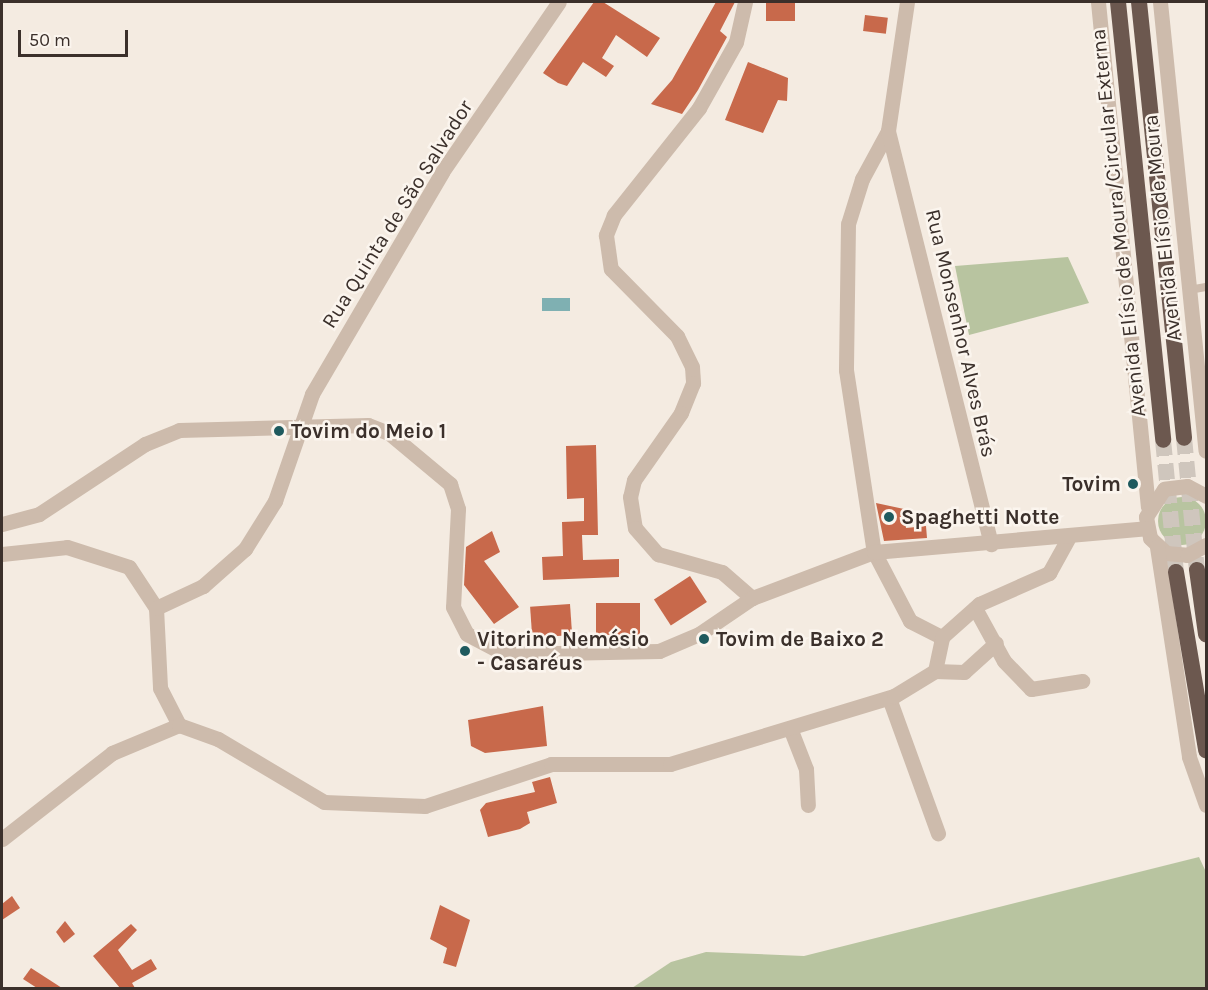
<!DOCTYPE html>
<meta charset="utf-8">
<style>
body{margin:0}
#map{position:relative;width:1208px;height:990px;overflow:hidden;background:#f4ebe1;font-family:Karla,sans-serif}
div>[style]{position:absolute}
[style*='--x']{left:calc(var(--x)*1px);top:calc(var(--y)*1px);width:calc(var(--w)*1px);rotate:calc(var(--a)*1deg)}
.green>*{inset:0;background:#b8c4a0}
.round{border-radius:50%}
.water>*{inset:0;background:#7fb0b2;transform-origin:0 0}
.building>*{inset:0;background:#c8694b;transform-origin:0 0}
.trunk-tunnel>*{height:16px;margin-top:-8px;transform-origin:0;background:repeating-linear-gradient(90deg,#cfc6bd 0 16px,transparent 0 24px)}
.service>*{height:8px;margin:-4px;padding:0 4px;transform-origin:4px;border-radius:4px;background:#cdbbac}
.minor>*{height:15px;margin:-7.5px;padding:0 7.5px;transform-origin:7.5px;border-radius:7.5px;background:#cdbbac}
.tertiary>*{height:15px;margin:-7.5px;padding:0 7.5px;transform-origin:7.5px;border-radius:7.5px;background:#cdbbac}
.trunk>*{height:16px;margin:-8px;padding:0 8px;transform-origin:8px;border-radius:8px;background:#6c584f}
.dots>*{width:16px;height:16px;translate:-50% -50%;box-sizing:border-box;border:3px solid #fbf5ee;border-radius:50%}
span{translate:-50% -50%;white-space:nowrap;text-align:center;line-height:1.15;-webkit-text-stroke:5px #fbf5ee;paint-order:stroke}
.street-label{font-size:21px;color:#3b302b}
.poi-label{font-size:21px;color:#3b302b;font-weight:700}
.left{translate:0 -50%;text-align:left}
.right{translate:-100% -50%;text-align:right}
.frame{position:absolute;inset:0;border:3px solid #3b302b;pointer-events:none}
.scale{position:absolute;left:18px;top:30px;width:110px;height:27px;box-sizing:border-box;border:3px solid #3b302b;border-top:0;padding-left:8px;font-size:18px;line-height:21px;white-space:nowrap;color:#3b302b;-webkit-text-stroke:4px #fbf5ee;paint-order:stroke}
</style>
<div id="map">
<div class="green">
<div style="clip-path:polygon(1068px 257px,1089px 303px,969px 335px,955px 266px)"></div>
<div class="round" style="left:1158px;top:497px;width:48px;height:48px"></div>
<div style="clip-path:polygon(1199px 857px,1206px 872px,1206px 988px,632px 988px,671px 962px,706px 952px,804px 956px)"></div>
</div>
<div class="water">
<div style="left:570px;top:298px;width:13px;height:28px;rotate:90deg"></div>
</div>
<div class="building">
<div style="clip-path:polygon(594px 2px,603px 2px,660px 38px,647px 57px,616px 35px,602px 58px,614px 66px,606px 77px,583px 62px,567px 86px,558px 83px,543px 73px)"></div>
<div style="clip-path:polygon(716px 2px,735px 2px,720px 31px,727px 37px,698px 90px,682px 114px,651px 104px,672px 80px)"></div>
<div style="left:766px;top:2px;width:29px;height:19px"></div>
<div style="left:865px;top:15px;width:23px;height:16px;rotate:7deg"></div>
<div style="clip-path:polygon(748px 62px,788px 78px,787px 101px,778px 100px,763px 133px,725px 120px)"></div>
<div style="clip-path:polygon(596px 445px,598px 535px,582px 535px,583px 560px,619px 559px,619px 577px,543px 580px,542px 557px,563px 556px,562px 522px,584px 521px,584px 498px,567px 499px,566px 446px)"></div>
<div style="clip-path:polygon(876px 503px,904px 509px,906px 528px,926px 526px,927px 538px,884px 541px)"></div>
<div style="clip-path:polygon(492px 531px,500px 552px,484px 561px,519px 607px,494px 624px,464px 585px,466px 547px)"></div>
<div style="left:690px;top:576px;width:31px;height:43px;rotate:57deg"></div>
<div style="left:596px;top:603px;width:44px;height:32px"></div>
<div style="left:570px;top:604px;width:31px;height:40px;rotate:86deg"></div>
<div style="clip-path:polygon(543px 706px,547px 746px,485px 753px,471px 746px,468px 720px)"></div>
<div style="clip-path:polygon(550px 777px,557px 803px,527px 812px,530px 823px,520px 829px,488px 837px,480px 810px,486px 803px,535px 792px,532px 782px)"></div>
<div style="clip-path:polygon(12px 896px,20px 908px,2px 920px,2px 904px)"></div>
<div style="clip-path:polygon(440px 905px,470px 920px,456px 967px,443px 963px,447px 948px,430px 939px)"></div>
<div style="clip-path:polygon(65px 921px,75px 934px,64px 943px,56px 932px)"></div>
<div style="clip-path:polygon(131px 924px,137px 930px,118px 950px,132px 970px,151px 959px,157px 969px,132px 983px,135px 988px,120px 988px,93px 956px)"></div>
<div style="clip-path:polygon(31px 968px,62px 988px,37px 988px,23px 979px)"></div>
</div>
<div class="trunk-tunnel">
<div style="--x:1184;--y:438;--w:133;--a:84.4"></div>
<div style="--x:1163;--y:440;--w:133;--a:84.4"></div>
</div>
<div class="service">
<div style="--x:1189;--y:290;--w:17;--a:-10"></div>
</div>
<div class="minor">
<div style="--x:745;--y:2;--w:41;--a:102.7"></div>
<div style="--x:736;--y:42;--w:76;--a:119.3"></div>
<div style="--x:699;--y:108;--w:137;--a:128.5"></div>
<div style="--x:614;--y:215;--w:22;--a:112"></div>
<div style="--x:606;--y:235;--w:34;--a:82"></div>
<div style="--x:611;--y:269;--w:94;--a:45.4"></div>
<div style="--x:677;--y:336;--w:34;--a:64"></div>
<div style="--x:692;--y:367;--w:16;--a:86"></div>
<div style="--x:693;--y:383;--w:32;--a:112"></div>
<div style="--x:681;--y:413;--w:82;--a:125"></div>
<div style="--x:634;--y:480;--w:17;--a:103"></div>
<div style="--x:630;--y:497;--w:31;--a:81"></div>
<div style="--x:635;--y:528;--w:35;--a:49"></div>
<div style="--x:658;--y:554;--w:66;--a:15.7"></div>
<div style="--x:722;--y:572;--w:40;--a:41"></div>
<div style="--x:907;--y:2;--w:130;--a:98.4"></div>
<div style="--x:888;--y:131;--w:55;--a:118.4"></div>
<div style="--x:862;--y:179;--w:47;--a:107.3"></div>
<div style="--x:848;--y:224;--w:146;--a:90.8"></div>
<div style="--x:846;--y:370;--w:184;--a:81.3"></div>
<div style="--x:874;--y:552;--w:78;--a:62.4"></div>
<div style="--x:910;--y:621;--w:36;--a:27"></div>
<div style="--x:1098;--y:2;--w:507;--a:84.35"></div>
<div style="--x:1160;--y:2;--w:451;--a:84.2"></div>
<div style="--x:888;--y:131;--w:426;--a:76"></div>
<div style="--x:2;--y:554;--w:65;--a:-6.1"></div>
<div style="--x:67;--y:547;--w:65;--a:17.9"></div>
<div style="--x:129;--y:567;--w:49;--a:56.6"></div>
<div style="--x:156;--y:608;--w:80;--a:87.1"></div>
<div style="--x:160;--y:688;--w:42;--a:62.8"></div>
<div style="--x:156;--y:608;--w:52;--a:-25.1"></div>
<div style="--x:203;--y:586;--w:56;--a:-41.4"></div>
<div style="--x:245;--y:549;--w:57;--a:-58"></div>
<div style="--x:275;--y:501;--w:113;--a:-70.9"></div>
<div style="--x:312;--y:394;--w:257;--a:-59.6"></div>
<div style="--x:442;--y:172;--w:206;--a:-55.5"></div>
<div style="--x:975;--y:608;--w:60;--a:61.3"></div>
<div style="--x:1004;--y:661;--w:39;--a:46"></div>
<div style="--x:1031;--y:689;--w:52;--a:-8.9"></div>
<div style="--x:935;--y:671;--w:29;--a:2"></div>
<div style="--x:964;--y:672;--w:43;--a:-42.2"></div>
<div style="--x:889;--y:698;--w:144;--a:70.1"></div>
<div style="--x:790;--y:728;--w:44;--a:68.7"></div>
<div style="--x:806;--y:769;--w:36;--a:87"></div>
<div style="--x:2;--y:839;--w:140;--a:-38"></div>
<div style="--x:112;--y:753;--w:73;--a:-22.7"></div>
<div style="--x:179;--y:725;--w:41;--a:19.7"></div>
<div style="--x:218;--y:739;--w:123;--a:30.7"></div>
<div style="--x:324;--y:802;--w:101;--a:2.3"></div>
<div style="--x:425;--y:806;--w:133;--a:-18.4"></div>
<div style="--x:551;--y:764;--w:119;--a:0"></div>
<div style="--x:670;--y:764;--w:234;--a:-16.9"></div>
<div style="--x:894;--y:696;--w:48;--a:-31.4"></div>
<div style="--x:935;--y:671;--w:35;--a:-78"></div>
<div style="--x:942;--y:637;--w:50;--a:-41.7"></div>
<div style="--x:979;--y:604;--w:77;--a:-23.9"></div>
<div style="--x:1049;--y:573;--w:39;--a:-61"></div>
</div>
<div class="tertiary">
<div style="--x:1206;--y:496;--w:21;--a:-152"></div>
<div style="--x:1187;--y:486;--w:23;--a:173"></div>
<div style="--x:1164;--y:489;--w:33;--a:123"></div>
<div style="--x:1146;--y:517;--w:21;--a:79"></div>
<div style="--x:1150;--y:538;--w:22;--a:43"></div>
<div style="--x:1166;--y:553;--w:21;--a:5"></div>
<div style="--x:1187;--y:555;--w:21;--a:-28"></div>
<div style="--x:2;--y:524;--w:38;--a:-15"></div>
<div style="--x:39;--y:514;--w:127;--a:-33.4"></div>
<div style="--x:145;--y:444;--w:37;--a:-22"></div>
<div style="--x:179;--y:430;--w:189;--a:-1.5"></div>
<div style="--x:368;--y:425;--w:22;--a:21"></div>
<div style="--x:389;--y:433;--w:80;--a:39.9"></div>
<div style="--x:450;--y:484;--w:26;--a:72"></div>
<div style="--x:458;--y:509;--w:98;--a:92.9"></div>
<div style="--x:453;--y:607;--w:30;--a:63"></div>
<div style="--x:467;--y:634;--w:43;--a:27.8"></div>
<div style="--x:505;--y:654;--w:154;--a:-1.1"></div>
<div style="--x:659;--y:651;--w:43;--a:-23"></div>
<div style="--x:699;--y:634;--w:64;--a:-34.2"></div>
<div style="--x:752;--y:598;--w:130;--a:-20.7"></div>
<div style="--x:874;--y:552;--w:273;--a:-5"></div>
<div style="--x:1157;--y:547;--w:212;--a:81.3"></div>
<div style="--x:1189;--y:757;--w:51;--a:70.5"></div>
</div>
<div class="trunk">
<div style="--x:1118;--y:2;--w:440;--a:84.1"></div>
<div style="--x:1139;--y:2;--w:438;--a:84.1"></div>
<div style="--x:1197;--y:570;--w:65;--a:82"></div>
<div style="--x:1176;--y:572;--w:181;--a:80.4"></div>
</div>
<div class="dots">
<div style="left:279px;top:431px;background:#1f5a5e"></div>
<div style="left:1133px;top:484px;background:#1f5a5e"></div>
<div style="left:889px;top:517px;background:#1f5a5e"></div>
<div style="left:704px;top:639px;background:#1f5a5e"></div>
<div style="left:465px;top:651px;background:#1f5a5e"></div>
</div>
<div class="street-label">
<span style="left:397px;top:214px;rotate:-58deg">Rua Quinta de São Salvador</span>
<span style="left:1118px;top:223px;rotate:-96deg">Avenida Elísio de Moura/Circular Externa</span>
<span style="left:1162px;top:228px;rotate:-96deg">Avenida Elísio de Moura</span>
<span style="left:961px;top:333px;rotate:77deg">Rua Monsenhor Alves Brás</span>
</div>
<div class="poi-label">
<span class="left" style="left:291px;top:431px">Tovim do Meio 1</span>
<span class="right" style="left:1121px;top:484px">Tovim</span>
<span class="left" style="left:901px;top:517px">Spaghetti Notte</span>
<span class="left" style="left:477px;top:651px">Vitorino Nemésio<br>- Casaréus</span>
<span class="left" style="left:716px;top:639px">Tovim de Baixo 2</span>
</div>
<div class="frame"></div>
<div class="scale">50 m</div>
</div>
